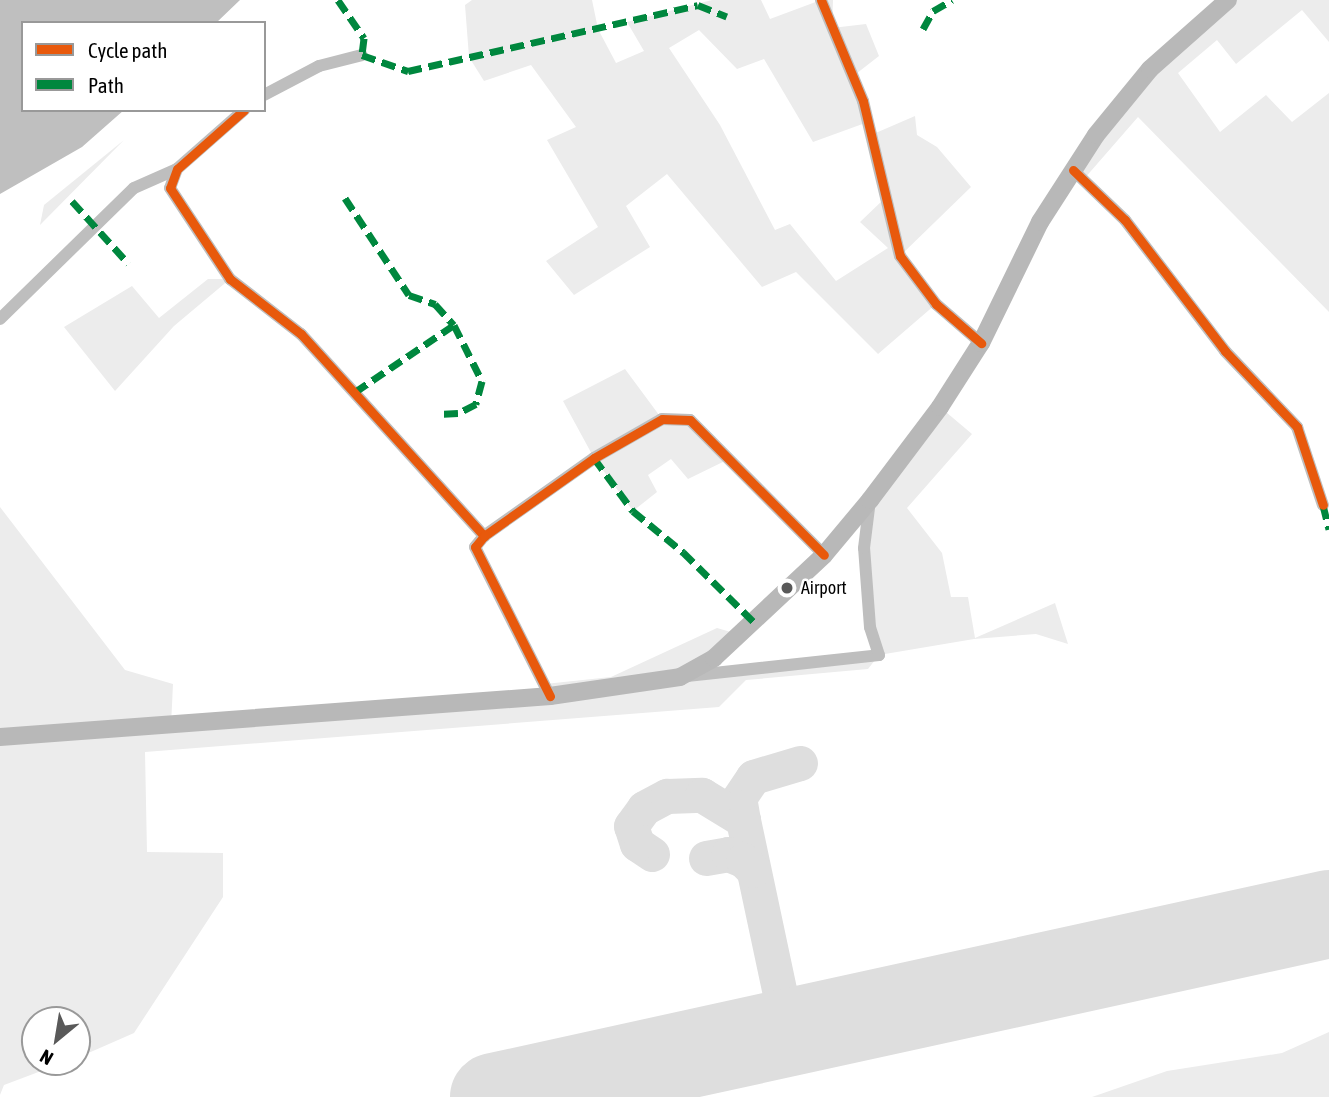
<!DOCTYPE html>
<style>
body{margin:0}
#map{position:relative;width:1329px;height:1097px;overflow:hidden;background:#fff;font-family:"Asap Condensed",sans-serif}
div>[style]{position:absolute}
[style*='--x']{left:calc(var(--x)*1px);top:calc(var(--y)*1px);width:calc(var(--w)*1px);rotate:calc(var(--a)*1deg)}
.green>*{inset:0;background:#ececec}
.water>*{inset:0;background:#bfbfbf}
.taxiway>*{height:35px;margin:-17.5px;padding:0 17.5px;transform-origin:17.5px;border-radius:17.5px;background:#dedede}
.runway>*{height:88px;margin:-44px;padding:0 44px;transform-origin:44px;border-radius:44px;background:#dedede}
.street>*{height:12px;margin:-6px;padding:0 6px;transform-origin:6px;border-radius:6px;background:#bebebe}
.secondary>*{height:18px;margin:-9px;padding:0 9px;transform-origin:9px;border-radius:9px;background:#b8b8b8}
.quiet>*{height:7px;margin-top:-3.5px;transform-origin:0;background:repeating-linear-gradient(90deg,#00873e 0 14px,transparent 0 21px)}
.cycleway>*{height:9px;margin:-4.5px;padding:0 4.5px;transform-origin:4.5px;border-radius:4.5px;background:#e8590c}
.dots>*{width:19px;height:19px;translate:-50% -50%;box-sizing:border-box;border:4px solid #fff;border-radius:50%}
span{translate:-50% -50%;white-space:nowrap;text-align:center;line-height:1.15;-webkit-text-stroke:5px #fff;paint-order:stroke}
.poi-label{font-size:18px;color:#000}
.left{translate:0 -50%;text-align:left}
.legend{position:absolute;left:21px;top:21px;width:245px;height:91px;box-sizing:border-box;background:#fff;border:2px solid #999;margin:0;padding:9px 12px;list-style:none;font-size:21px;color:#000}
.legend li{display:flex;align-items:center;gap:14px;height:35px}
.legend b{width:35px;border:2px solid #999}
.north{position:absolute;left:21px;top:1006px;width:70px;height:70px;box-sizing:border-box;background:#fff;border:2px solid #999;border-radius:50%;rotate:210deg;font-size:19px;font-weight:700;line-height:28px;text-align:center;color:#000}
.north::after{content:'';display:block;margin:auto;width:24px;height:32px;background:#595959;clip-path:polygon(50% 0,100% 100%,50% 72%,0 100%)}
</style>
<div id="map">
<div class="green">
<div style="clip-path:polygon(472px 0,592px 0,598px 29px,616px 63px,644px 51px,627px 22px,712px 0,761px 0,770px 19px,821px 0,833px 0,832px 28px,866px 24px,879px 56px,852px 77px,868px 122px,813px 142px,764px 59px,737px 69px,699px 30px,669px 48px,720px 125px,775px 230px,790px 224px,836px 281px,888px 248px,860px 222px,884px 199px,871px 135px,915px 116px,917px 135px,937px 147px,971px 187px,900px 256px,936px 304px,878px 354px,796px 272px,762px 287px,667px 174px,626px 206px,650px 247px,574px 295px,546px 261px,598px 227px,547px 140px,576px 127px,531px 65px,484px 81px,469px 57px,465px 5px)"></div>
<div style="clip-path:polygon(1228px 0,1329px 0,1329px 42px,1302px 10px,1236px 64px,1217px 40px,1178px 73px,1220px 132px,1266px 95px,1292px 122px,1329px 93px,1329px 312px,1138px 117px,1084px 179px,1073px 170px,1096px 135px)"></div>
<div style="clip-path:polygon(124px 140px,40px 225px,44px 205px)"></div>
<div style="clip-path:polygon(208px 279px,230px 279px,174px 326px,115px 391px,64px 327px,132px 286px,159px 318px)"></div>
<div style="clip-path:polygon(625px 369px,662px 419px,690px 420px,729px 459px,688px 479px,671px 459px,648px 475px,657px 492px,633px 511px,594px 458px,563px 401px)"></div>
<div style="clip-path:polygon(940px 407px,972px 434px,907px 508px,942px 553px,951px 597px,968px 597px,975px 638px,1055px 603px,1068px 644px,1036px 634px,974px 639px,879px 655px,868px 669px,746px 680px,719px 707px,145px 752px,147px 852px,223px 853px,223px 897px,134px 1033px,77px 1058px,77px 1020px,35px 1020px,35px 1062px,65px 1062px,4px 1085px,0 1095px,0 507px,125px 670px,173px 684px,171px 726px,550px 696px,545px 684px,611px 677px,717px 628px,741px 635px,682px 675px,878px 655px,870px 627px,870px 500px)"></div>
<div style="clip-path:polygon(1329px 1032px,1329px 1097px,1092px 1097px,1167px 1071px,1282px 1053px)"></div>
</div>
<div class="water">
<div style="clip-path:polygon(0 0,240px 0,216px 23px,23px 23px,23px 110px,124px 110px,82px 147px,0 194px)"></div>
</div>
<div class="taxiway">
<div style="--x:743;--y:820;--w:22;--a:-100"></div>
<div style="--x:739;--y:798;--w:25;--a:-56"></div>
<div style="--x:753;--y:777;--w:49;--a:-16.6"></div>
<div style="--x:652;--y:854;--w:18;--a:-146"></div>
<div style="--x:637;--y:844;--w:19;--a:-108"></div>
<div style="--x:631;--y:826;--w:22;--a:-54"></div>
<div style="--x:644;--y:808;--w:26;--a:-28"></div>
<div style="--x:667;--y:796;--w:35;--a:-2"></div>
<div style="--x:702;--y:795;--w:48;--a:31.4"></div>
<div style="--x:743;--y:820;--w:192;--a:78"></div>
<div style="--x:783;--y:1008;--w:22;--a:43"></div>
<div style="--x:799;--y:1023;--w:37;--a:-2"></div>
<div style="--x:706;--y:858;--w:22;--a:-10"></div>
<div style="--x:728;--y:854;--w:16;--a:22"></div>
<div style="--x:743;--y:860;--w:14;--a:45"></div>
<div style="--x:759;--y:1039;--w:21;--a:-37"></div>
<div style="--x:776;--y:1026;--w:19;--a:-69"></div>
</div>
<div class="runway">
<div style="--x:494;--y:1097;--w:855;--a:-12.36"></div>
</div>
<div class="street">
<div style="--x:821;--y:0;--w:109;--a:67.4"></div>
<div style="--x:863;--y:101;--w:159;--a:76.6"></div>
<div style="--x:900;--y:256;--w:60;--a:53.1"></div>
<div style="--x:936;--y:304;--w:60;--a:40.9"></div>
<div style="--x:264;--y:95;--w:62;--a:-27.8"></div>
<div style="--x:319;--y:66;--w:44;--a:-14.3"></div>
<div style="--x:244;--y:110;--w:89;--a:138.6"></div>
<div style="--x:177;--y:169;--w:20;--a:110"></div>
<div style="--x:170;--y:188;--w:109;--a:56.6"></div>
<div style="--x:230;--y:279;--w:90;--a:37.8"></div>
<div style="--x:301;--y:334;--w:273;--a:47.8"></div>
<div style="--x:484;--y:536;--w:14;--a:129"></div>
<div style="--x:475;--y:547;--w:167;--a:63.3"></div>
<div style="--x:1073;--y:170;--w:72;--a:43.9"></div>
<div style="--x:1125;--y:220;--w:165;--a:52.6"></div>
<div style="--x:1225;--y:351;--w:105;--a:46.5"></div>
<div style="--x:1297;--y:427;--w:82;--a:71.6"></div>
<div style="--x:0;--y:319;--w:187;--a:-44.4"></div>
<div style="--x:134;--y:188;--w:47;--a:-23.8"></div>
<div style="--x:484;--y:536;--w:135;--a:-35.3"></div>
<div style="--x:594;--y:458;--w:78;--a:-29.8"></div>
<div style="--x:662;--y:419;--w:28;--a:2"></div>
<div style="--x:690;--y:420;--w:190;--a:45.2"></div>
<div style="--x:687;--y:676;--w:193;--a:-6.2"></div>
<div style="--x:879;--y:655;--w:29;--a:-108"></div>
<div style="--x:870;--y:627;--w:79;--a:-94.3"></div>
<div style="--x:864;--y:548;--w:48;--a:-82.9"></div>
</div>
<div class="secondary">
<div style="--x:0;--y:737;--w:552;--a:-4.26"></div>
<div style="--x:550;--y:696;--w:131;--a:-8.3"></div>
<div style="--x:680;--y:677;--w:39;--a:-29"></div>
<div style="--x:714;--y:658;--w:151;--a:-43.1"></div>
<div style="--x:824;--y:555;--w:72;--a:-50.1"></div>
<div style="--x:870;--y:500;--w:116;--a:-53"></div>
<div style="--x:940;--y:407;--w:76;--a:-57.4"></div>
<div style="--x:981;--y:343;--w:135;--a:-64"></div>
<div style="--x:1040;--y:222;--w:103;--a:-57.2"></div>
<div style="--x:1096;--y:135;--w:85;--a:-50.7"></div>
<div style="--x:1150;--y:69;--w:104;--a:-41.5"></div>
</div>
<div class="quiet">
<div style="--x:338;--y:0;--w:46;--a:55.6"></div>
<div style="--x:364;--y:38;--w:17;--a:97"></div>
<div style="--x:362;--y:55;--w:49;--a:19.2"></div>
<div style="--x:408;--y:71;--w:297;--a:-12.8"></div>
<div style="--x:698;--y:5;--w:31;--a:22"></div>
<div style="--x:923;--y:29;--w:21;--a:-61"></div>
<div style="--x:933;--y:11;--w:22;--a:-30"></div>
<div style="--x:345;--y:198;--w:116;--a:56.6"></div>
<div style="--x:409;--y:295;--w:28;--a:19"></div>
<div style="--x:435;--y:304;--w:28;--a:48"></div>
<div style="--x:454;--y:325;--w:63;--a:63.4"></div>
<div style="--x:482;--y:381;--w:24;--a:105"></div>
<div style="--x:476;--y:404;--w:20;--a:153"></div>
<div style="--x:458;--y:413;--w:19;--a:177"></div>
<div style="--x:72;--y:201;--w:84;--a:47.9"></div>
<div style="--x:355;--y:392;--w:120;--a:-34.1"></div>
<div style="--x:594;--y:458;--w:66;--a:53.7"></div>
<div style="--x:633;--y:511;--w:65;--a:39.4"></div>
<div style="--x:683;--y:552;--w:101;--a:44.6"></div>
<div style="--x:1323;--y:505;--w:25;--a:76"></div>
</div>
<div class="cycleway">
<div style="--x:821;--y:0;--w:109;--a:67.4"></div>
<div style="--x:863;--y:101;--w:159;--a:76.6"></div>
<div style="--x:900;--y:256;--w:60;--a:53.1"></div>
<div style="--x:936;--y:304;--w:60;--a:40.9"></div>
<div style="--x:244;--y:110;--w:89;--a:138.6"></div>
<div style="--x:177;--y:169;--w:20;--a:110"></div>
<div style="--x:170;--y:188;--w:109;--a:56.6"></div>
<div style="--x:230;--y:279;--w:90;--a:37.8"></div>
<div style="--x:301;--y:334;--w:273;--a:47.8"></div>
<div style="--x:484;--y:536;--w:14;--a:129"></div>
<div style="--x:475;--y:547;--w:167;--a:63.3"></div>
<div style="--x:1073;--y:170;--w:72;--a:43.9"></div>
<div style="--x:1125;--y:220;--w:165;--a:52.6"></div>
<div style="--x:1225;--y:351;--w:105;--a:46.5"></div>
<div style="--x:1297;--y:427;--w:82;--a:71.6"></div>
<div style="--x:484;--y:536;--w:135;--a:-35.3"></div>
<div style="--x:594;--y:458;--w:78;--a:-29.8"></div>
<div style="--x:662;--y:419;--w:28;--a:2"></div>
<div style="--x:690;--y:420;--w:190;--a:45.2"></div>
</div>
<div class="dots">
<div style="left:787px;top:588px;background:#595959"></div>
</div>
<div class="poi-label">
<span class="left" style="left:801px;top:588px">Airport</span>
</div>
<ul class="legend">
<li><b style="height:9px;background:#e8590c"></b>Cycle path</li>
<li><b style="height:9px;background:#00873e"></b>Path</li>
</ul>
<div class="north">N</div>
</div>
